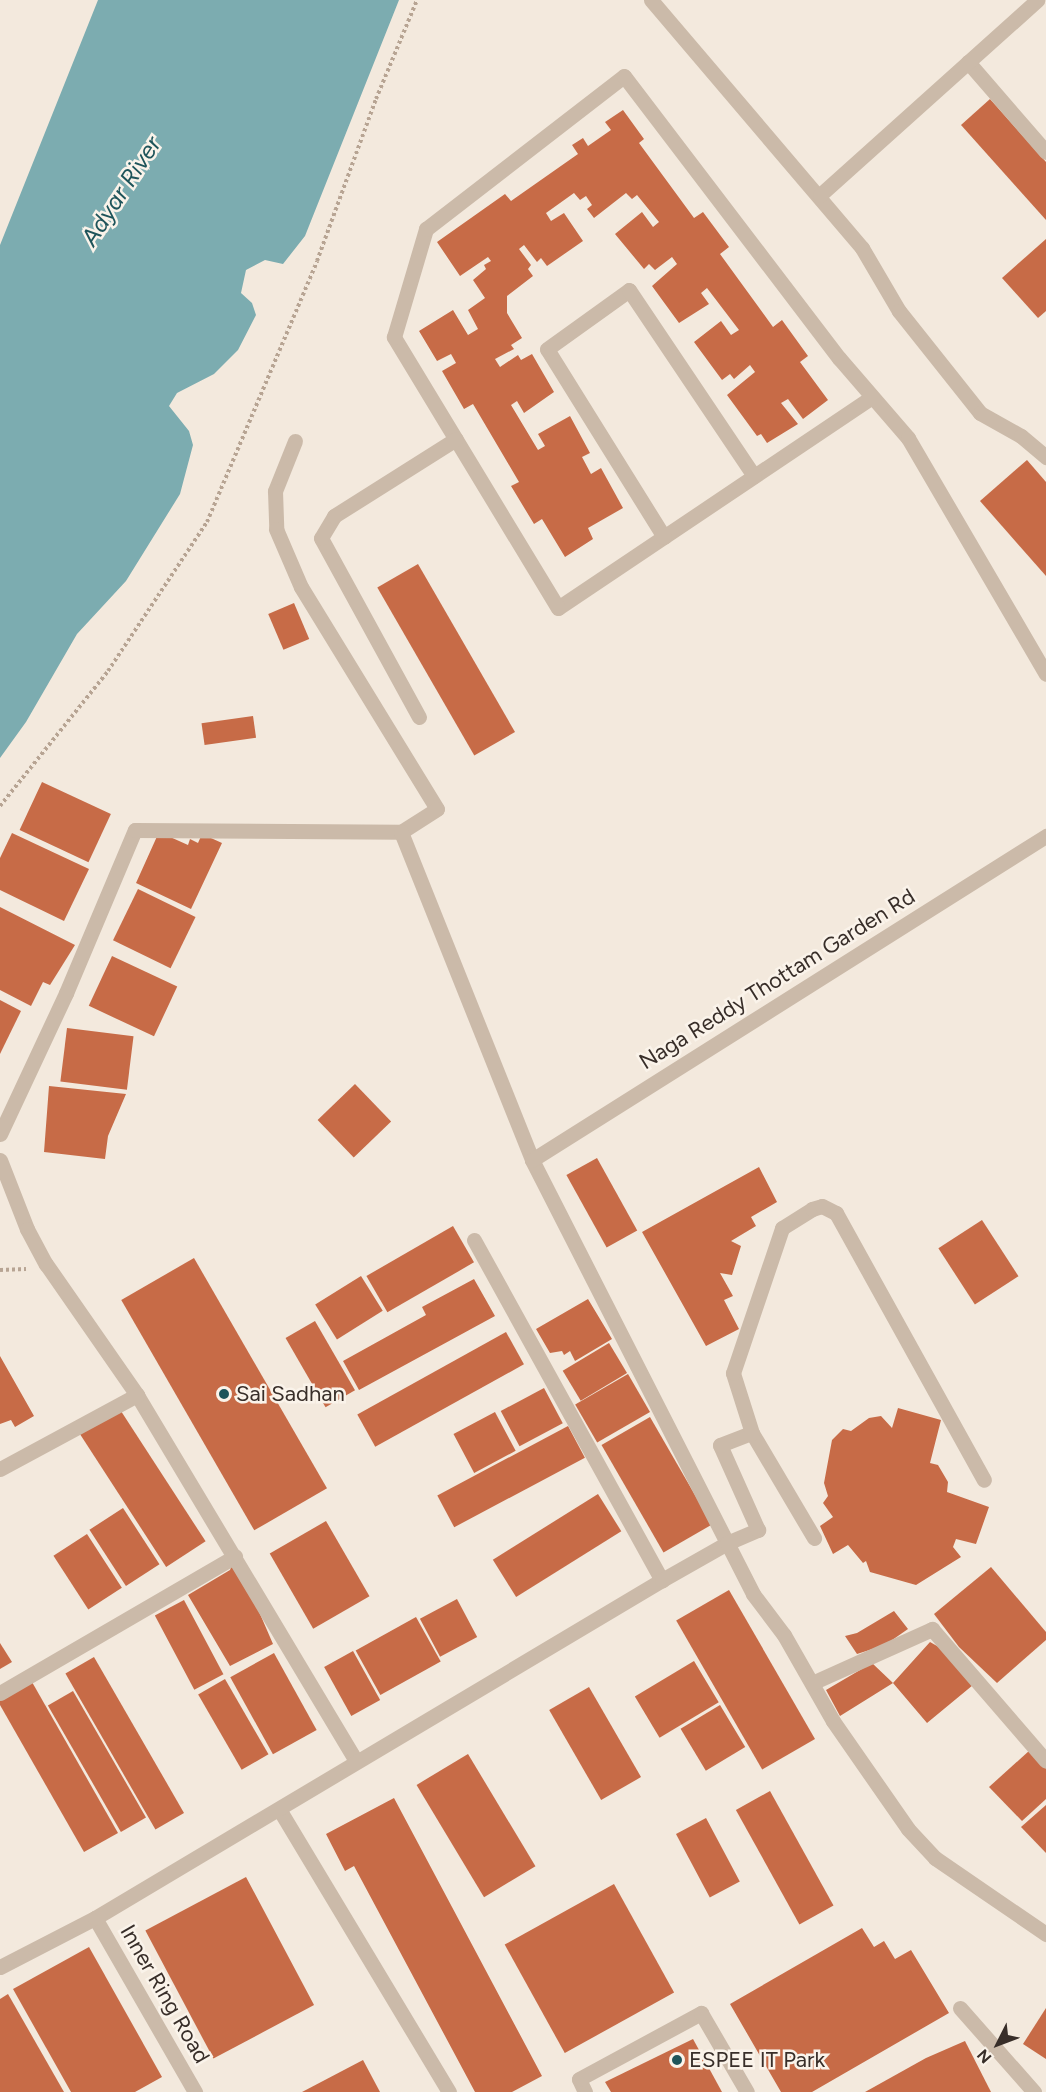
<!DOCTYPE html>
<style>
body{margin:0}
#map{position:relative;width:1046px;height:2092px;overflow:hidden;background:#f3e9dd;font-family:Figtree,sans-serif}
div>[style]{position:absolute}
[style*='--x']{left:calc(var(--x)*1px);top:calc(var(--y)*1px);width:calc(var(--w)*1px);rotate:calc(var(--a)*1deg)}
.water>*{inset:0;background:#7cacb0}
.building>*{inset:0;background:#c76b47;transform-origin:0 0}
.path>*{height:4px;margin-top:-2px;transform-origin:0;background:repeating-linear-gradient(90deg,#b7a493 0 3px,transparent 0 6px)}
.minor>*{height:15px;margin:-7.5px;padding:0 7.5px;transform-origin:7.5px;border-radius:7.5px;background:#cbbaa9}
.dots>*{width:16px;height:16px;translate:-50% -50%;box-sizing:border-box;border:3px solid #faf3ea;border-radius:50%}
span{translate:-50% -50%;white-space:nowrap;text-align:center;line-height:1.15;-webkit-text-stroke:5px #faf3ea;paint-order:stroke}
.street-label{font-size:22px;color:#382e29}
.poi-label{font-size:22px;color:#382e29}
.left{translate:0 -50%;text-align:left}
.water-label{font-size:24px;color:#1e545a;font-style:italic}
.north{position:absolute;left:968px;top:2014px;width:60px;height:60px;-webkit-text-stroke:4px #faf3ea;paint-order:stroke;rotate:228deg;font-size:16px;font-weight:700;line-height:24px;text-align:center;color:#382e29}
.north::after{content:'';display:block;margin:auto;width:21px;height:27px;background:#382e29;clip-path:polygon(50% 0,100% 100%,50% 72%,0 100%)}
</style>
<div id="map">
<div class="water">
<div style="clip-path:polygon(98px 0,399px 0,305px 236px,283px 264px,265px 260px,246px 270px,241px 293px,252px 303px,256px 315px,238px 350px,214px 374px,177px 393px,169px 406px,189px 431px,193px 445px,180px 494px,126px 581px,77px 634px,26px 722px,0 758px,0 245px)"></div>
</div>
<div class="building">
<div style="clip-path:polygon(990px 99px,1046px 162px,1046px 220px,961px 125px)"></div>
<div style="clip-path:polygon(623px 110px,644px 139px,639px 143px,694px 218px,703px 212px,729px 247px,720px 254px,773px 327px,782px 320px,808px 356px,800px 362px,828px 400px,803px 419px,788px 399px,781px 403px,798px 424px,767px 443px,761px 434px,757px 436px,727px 395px,755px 372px,750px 365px,734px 379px,730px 374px,722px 380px,694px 342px,721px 321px,731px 335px,739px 330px,707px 288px,701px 293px,709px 304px,679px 323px,652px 286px,677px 264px,672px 257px,655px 270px,649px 264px,644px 269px,615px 234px,642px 212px,653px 227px,659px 222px,637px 195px,632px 199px,626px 193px,594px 218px,587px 209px,592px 205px,586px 196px,580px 200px,574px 193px,546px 213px,551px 221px,564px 213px,583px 241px,547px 266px,541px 258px,537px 262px,524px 245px,519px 249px,531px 265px,528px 269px,533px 276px,507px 296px,507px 313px,522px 338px,511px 345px,514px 349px,495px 359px,500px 367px,518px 355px,521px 360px,532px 354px,554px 392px,524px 413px,517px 401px,511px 405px,538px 450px,545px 446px,538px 434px,570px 416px,590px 453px,582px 457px,591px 474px,601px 468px,623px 508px,588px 528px,593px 539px,565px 557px,542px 519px,534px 524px,511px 486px,519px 482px,473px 404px,464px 409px,442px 371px,456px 363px,451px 354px,437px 361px,419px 331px,453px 310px,468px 335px,478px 329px,468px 310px,485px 298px,473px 280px,486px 269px,484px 265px,491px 261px,488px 257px,460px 276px,437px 242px,505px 194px,511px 201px,578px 154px,572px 145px,583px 138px,588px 146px,611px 130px,605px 122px)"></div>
<div style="clip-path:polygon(1046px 239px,1046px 311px,1038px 318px,1002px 278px)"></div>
<div style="clip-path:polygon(1027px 460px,1046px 482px,1046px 576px,980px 501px)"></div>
<div style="left:418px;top:564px;width:194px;height:47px;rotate:60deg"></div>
<div style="left:294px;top:603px;width:39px;height:28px;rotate:67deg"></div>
<div style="left:253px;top:716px;width:22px;height:52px;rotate:82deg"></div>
<div style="left:42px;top:782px;width:76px;height:53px;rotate:25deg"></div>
<div style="clip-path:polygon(159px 832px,188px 845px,190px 839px,198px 843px,202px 834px,222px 843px,191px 909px,136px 883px)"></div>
<div style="clip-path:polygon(12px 833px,89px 869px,64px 921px,0 890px,0 858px)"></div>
<div style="left:138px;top:889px;width:64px;height:57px;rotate:26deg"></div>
<div style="clip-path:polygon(0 907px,75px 945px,50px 985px,43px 982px,31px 1006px,0 990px)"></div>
<div style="left:112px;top:956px;width:72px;height:55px;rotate:25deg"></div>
<div style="clip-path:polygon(0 1000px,21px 1011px,0 1054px)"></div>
<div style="left:67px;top:1028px;width:67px;height:54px;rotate:7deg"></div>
<div style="left:355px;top:1084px;width:52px;height:52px;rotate:46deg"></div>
<div style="clip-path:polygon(49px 1086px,126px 1094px,108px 1136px,105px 1159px,44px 1152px)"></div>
<div style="left:597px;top:1158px;width:83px;height:35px;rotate:61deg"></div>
<div style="clip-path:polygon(759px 1167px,777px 1202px,751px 1217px,756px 1226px,731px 1241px,741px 1246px,732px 1275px,720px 1273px,733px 1296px,724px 1300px,739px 1329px,706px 1346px,642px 1232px)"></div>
<div style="left:982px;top:1220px;width:67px;height:52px;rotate:57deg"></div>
<div style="left:453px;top:1226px;width:42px;height:100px;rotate:60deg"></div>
<div style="left:194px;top:1258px;width:266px;height:84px;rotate:60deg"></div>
<div style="left:361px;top:1276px;width:41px;height:54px;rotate:58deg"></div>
<div style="clip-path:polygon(474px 1279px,495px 1316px,359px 1390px,343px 1361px,426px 1315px,422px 1307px)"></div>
<div style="clip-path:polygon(588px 1299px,612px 1339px,575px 1361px,570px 1351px,564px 1355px,562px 1351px,550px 1353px,536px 1329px)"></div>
<div style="left:315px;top:1321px;width:80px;height:34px;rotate:60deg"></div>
<div style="left:506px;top:1332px;width:37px;height:170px;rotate:61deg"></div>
<div style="left:609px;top:1343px;width:35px;height:54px;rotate:59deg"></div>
<div style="clip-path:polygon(0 1356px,34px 1416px,15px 1427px,11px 1420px,0 1424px)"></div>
<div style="left:628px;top:1374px;width:44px;height:61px;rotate:60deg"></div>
<div style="left:544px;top:1388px;width:40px;height:49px;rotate:62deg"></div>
<div style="left:119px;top:1408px;width:159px;height:47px;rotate:57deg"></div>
<div style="clip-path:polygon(898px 1408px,941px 1420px,930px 1463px,938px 1465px,948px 1482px,947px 1492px,989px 1507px,976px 1544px,956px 1539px,953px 1547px,961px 1557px,916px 1585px,870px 1572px,866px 1561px,863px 1563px,848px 1545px,833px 1554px,820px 1526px,833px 1517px,823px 1503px,828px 1496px,824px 1483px,832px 1440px,843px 1429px,851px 1431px,869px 1418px,881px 1416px,892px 1428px)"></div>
<div style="left:495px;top:1412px;width:44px;height:47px;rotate:62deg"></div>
<div style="left:650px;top:1417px;width:124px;height:56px;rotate:60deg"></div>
<div style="left:568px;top:1426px;width:36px;height:148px;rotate:62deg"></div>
<div style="left:598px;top:1494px;width:44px;height:124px;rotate:58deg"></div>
<div style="left:123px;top:1508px;width:67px;height:40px;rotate:57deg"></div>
<div style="left:326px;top:1521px;width:87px;height:65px;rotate:60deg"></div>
<div style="left:87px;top:1534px;width:64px;height:40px;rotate:57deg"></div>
<div style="clip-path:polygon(235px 1556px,273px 1644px,230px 1666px,188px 1595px,230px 1570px)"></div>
<div style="clip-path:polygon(991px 1567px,1046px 1632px,1046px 1640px,997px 1683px,959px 1647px,934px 1614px)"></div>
<div style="left:729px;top:1590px;width:172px;height:61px;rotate:60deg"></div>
<div style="left:457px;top:1599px;width:43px;height:42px;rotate:62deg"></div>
<div style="left:184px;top:1600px;width:84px;height:33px;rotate:62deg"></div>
<div style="clip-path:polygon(894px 1611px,908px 1629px,885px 1645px,857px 1654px,845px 1636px,857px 1633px)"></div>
<div style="left:416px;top:1617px;width:51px;height:69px;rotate:61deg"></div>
<div style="clip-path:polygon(930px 1642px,944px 1650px,973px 1685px,927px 1723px,893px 1683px,840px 1716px,826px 1690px,872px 1663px,893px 1683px)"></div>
<div style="clip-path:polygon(0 1643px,12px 1662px,0 1669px)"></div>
<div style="left:353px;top:1651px;width:56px;height:33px;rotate:61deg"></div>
<div style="left:274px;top:1653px;width:88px;height:50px;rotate:61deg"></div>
<div style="left:94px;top:1657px;width:180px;height:33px;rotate:60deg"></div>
<div style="left:694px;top:1661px;width:48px;height:69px;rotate:59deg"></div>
<div style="left:225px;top:1679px;width:87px;height:31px;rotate:60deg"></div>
<div style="clip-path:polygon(32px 1682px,118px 1833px,84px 1852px,0 1705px,0 1701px)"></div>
<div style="left:589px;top:1687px;width:104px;height:46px;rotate:60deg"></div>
<div style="left:73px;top:1691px;width:146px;height:29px;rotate:60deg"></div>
<div style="left:720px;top:1705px;width:49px;height:46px;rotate:59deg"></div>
<div style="clip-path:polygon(1030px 1750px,1046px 1767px,1046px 1799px,1022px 1821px,989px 1787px)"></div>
<div style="left:468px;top:1754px;width:131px;height:60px;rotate:59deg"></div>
<div style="left:770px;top:1791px;width:131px;height:39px;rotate:61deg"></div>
<div style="clip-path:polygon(394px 1798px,542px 2076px,512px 2092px,475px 2092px,354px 1866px,345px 1871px,326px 1834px)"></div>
<div style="clip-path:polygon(1046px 1805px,1046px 1853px,1021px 1827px)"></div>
<div style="left:706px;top:1818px;width:72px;height:34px;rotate:62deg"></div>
<div style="left:246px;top:1877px;width:145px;height:114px;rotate:62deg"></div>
<div style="left:614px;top:1884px;width:124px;height:125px;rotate:61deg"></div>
<div style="clip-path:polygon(862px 1928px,874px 1947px,884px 1941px,895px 1959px,911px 1950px,949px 2013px,812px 2092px,781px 2092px,730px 2004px)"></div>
<div style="clip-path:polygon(89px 1947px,162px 2077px,135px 2092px,71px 2092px,13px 1989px)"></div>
<div style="clip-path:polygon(8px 1994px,64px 2092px,0 2092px,0 1999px)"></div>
<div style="clip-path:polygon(1046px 2008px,1046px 2059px,1023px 2044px)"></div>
<div style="clip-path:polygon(693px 2039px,722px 2092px,611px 2092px,605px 2082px)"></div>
<div style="clip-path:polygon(965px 2041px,991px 2092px,865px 2092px,926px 2058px)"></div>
<div style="clip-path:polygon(363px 2060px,380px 2092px,302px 2092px)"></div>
</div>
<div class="path">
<div style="--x:0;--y:806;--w:173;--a:-51.3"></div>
<div style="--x:108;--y:671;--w:179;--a:-56.4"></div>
<div style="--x:207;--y:522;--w:283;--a:-67.1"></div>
<div style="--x:317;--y:261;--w:172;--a:-70"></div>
<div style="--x:376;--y:99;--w:107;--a:-67.5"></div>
<div style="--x:0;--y:1270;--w:26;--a:-2"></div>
</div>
<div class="minor">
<div style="--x:651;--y:0;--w:326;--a:49.6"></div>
<div style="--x:862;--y:248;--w:73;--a:59.6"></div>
<div style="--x:899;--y:311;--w:130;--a:51.5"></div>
<div style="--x:980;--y:413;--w:47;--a:29.3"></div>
<div style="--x:1021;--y:436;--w:33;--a:40"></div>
<div style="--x:968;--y:62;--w:119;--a:49.1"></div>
<div style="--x:820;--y:195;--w:292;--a:-41.9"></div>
<div style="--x:872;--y:397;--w:378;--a:146.1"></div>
<div style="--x:558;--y:608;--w:317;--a:-121.2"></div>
<div style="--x:394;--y:337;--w:113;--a:-73.5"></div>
<div style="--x:426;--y:229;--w:250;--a:-37.7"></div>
<div style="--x:624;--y:76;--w:355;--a:52.7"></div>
<div style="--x:839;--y:358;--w:106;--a:49.2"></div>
<div style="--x:908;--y:438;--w:273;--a:59.7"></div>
<div style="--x:295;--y:441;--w:54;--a:111.8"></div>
<div style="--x:275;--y:491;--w:38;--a:88"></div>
<div style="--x:276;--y:529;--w:63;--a:66.7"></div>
<div style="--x:301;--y:587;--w:260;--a:58.5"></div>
<div style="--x:437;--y:809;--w:43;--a:147.4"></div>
<div style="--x:664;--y:537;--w:221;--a:-121.9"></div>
<div style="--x:547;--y:349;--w:101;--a:-35.7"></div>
<div style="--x:629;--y:290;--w:224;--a:56.1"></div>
<div style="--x:419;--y:717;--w:204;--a:-118.7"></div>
<div style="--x:321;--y:538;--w:26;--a:-59"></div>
<div style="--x:334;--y:516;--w:144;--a:-32.3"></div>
<div style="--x:0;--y:1134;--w:156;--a:-64.9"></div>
<div style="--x:66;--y:993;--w:177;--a:-67.1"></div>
<div style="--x:135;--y:830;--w:266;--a:0.4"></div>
<div style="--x:401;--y:832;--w:353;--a:68.2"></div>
<div style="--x:532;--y:1160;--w:487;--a:63"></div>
<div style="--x:753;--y:1594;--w:51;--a:52.9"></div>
<div style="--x:784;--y:1635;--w:99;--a:60.3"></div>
<div style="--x:833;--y:1721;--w:131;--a:55.2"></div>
<div style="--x:908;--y:1829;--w:40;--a:47"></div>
<div style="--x:935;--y:1858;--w:135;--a:34.4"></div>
<div style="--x:0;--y:1160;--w:74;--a:68.6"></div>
<div style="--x:27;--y:1229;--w:40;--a:62"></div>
<div style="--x:46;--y:1264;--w:160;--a:55.2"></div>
<div style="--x:137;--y:1395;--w:427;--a:59.1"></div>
<div style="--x:532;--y:1160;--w:608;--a:-32.23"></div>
<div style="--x:474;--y:1240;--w:389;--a:61.1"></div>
<div style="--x:752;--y:1433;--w:122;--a:59.4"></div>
<div style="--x:0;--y:1469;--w:156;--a:-28.4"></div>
<div style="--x:812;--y:1683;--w:132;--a:-24.2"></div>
<div style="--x:932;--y:1629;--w:174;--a:49.2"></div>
<div style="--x:0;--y:1693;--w:272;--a:-30.2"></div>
<div style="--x:279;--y:1809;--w:330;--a:59"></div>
<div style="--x:95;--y:1918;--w:201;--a:60.1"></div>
<div style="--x:0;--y:1967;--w:107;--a:-27.3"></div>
<div style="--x:95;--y:1918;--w:660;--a:-30.8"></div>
<div style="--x:662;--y:1580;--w:75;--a:-29.6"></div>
<div style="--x:727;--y:1543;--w:34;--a:-23"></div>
<div style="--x:758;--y:1530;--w:93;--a:-114.1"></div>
<div style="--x:720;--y:1445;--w:34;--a:-21"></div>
<div style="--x:752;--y:1433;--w:63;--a:-107.6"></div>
<div style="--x:733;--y:1373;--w:153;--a:-71.3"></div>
<div style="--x:782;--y:1228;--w:36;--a:-32"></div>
<div style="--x:812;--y:1209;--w:10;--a:-17"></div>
<div style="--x:822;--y:1206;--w:16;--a:27"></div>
<div style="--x:836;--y:1213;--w:305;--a:61"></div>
<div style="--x:960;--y:2008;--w:112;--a:48.6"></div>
<div style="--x:585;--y:2092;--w:14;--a:-115"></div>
<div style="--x:579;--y:2079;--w:139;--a:-28.4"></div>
<div style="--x:701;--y:2013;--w:91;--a:59.8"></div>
</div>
<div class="dots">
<div style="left:224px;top:1394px;background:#1e545a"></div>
<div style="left:677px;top:2060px;background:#1e545a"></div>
</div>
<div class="street-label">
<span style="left:777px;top:979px;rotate:-32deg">Naga Reddy Thottam Garden Rd</span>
<span style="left:165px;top:1994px;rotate:60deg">Inner Ring Road</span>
</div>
<div class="poi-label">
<span class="left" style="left:236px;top:1394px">Sai Sadhan</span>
<span class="left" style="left:689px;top:2060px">ESPEE IT Park</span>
</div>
<div class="water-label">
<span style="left:121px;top:191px;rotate:-57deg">Adyar River</span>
</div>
<div class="north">N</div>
</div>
